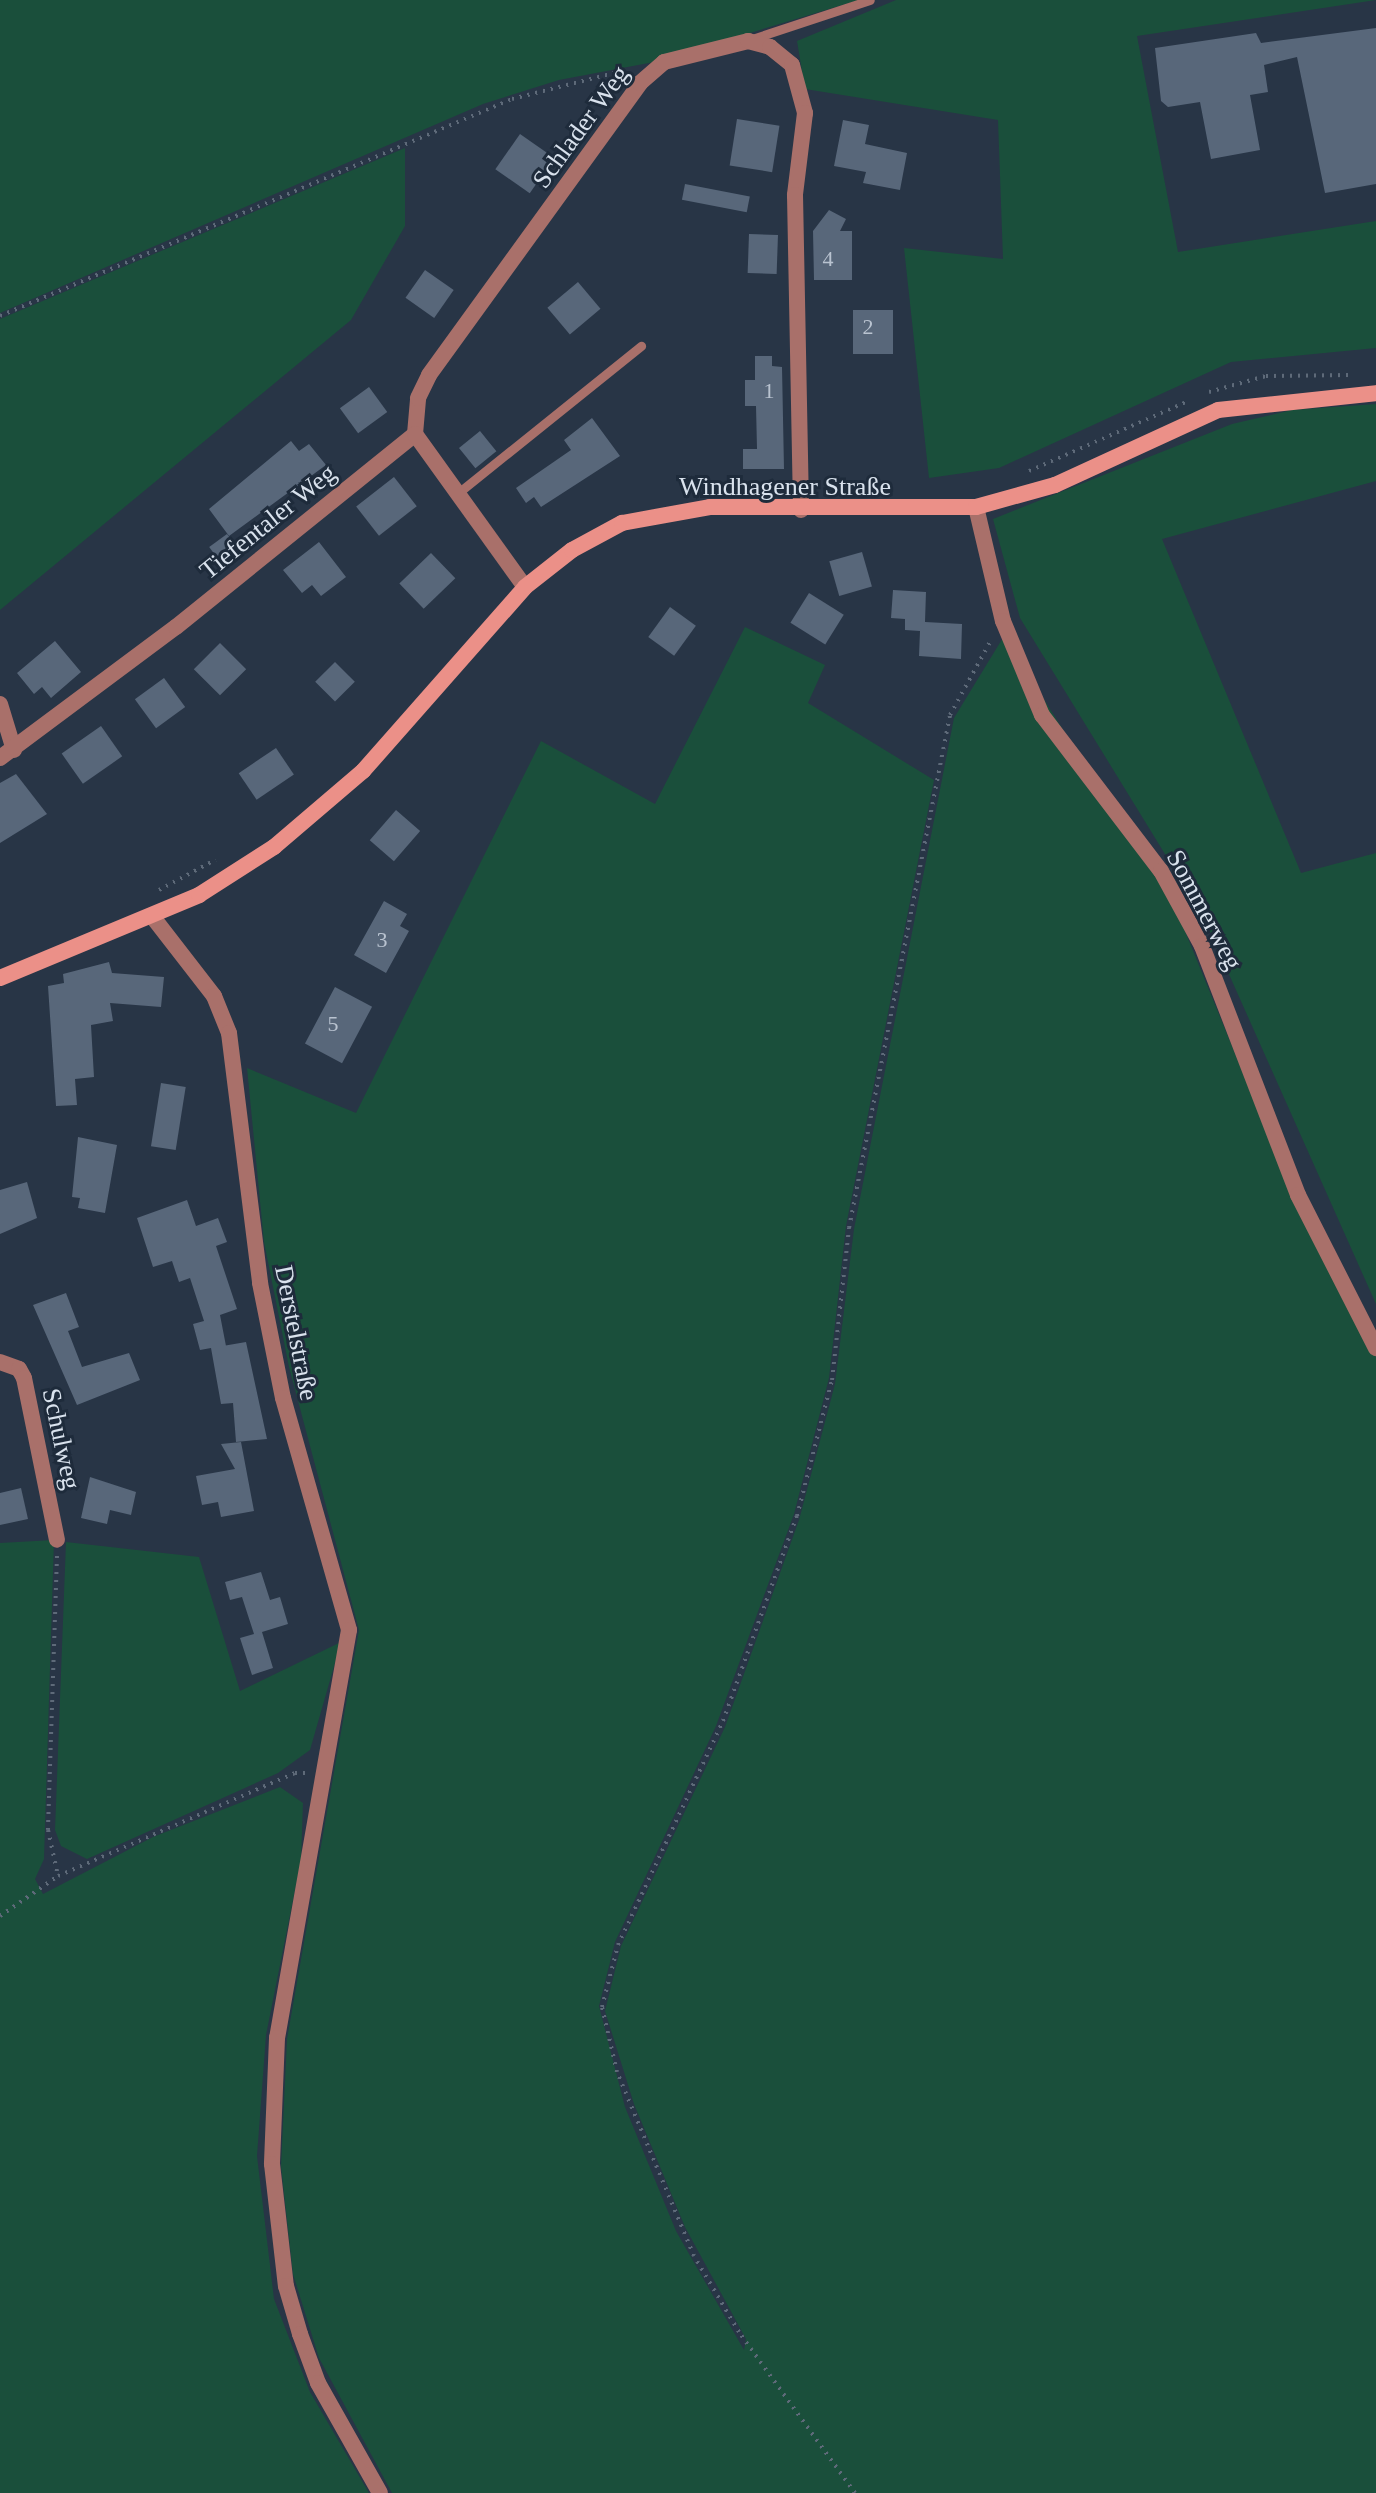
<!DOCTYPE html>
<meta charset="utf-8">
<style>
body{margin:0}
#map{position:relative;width:1376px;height:2493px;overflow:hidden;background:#283546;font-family:"Times New Roman",serif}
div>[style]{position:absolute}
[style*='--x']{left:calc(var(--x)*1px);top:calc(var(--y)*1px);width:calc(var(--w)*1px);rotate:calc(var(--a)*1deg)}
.green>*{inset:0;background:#1a4f3b}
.building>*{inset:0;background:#58677a;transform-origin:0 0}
.path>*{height:4px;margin-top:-2px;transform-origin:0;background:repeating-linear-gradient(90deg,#5e6a79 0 2px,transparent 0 8px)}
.service>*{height:9px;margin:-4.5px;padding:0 4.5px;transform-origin:4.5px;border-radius:4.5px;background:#a9706a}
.minor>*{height:16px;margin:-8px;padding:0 8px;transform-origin:8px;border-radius:8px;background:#a9706a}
.tertiary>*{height:16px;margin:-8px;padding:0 8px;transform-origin:8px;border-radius:8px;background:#a9706a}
.secondary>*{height:16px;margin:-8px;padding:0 8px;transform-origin:8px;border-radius:8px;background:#eb9088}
span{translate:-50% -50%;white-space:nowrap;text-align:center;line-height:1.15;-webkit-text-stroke:6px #1e2b3b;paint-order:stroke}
.number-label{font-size:22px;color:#b9c3d0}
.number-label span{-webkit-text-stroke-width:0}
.street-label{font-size:26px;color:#d9e2ed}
</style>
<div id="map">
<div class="green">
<div style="clip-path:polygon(0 0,859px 0,654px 62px,559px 80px,483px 104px,0 313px)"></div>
<div style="clip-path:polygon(896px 0,1376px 0,1137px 36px,1178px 252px,1376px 221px,1376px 348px,1231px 362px,999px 468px,929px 478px,904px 248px,1003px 259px,998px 120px,805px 89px,797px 41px)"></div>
<div style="clip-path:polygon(405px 148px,405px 226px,351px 320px,0 610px,0 319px)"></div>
<div style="clip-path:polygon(1376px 404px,1376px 481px,1162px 539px,1301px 873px,1376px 853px,1376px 1304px,1203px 916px,1020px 618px,993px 519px,1232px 424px,1292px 410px)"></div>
<div style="clip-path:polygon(745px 627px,825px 665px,808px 703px,934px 780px,846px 1226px,829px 1378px,794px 1514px,716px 1726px,615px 1942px,599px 2006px,625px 2107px,676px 2231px,744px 2350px,746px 2339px,685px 2227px,634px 2104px,605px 2011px,621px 1946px,725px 1727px,799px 1520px,835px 1384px,854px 1229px,954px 718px,1004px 636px,1176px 909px,1294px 1198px,1376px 1357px,1376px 2493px,392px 2493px,319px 2358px,293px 2274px,281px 2166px,287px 2039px,359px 1630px,289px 1367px,264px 1242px,247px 1068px,356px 1113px,541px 741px,655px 804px)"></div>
<div style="clip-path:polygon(54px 1540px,44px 1859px,35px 1879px,43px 1894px,153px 1837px,280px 1787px,303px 1803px,301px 1860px,266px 2035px,257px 2156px,274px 2299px,310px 2392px,369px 2493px,0 2493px,0 1543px)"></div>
<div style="clip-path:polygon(66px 1542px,199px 1557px,240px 1691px,341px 1642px,310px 1750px,278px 1773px,87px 1859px,61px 1846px,55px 1830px)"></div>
</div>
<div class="building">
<div style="clip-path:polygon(1376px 28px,1376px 184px,1325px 193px,1297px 57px,1264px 65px,1268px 92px,1250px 95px,1260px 150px,1211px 159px,1200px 102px,1168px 107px,1161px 101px,1155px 48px,1256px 33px,1261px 43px)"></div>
<div style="left:737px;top:119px;width:43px;height:47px;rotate:9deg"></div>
<div style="clip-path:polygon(843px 120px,869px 125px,865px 144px,907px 153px,900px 190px,863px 183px,866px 172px,834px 166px)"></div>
<div style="left:520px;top:134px;width:42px;height:43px;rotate:35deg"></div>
<div style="left:685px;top:184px;width:66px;height:16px;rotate:11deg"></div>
<div style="clip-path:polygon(829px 210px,846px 219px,840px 231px,852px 231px,852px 280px,814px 280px,813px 231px)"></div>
<div style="left:749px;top:234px;width:29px;height:39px;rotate:2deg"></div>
<div style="left:425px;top:270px;width:35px;height:34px;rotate:35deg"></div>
<div style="left:578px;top:282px;width:35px;height:40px;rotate:50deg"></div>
<div style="left:853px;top:310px;width:40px;height:44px"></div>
<div style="clip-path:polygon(755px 356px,772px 356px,772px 366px,782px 367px,784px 469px,743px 469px,743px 449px,757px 449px,756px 406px,745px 406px,745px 380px,755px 380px)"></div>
<div style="left:369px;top:387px;width:31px;height:36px;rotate:54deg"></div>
<div style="clip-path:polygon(592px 418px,620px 456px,541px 507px,534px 497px,526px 503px,516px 488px,571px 450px,564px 440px)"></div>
<div style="left:480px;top:431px;width:26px;height:27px;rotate:51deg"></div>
<div style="clip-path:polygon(291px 441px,299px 451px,309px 444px,326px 465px,229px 536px,209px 509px)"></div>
<div style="left:394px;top:477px;width:37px;height:48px;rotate:52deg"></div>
<div style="left:227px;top:534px;width:22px;height:22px;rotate:54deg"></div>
<div style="clip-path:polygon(319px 542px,346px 577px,321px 596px,312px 585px,302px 593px,283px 570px)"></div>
<div style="left:862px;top:552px;width:36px;height:34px;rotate:74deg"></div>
<div style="left:431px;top:553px;width:35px;height:44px;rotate:46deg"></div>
<div style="clip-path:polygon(893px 590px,926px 592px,925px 622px,962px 624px,961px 659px,919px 656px,920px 631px,905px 630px,905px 619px,891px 618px)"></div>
<div style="left:809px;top:593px;width:41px;height:35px;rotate:32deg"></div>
<div style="left:670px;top:607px;width:32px;height:37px;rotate:36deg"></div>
<div style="clip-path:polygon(55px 641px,81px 672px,51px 698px,42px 687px,34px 694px,17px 673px)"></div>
<div style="left:220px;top:643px;width:37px;height:37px;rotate:45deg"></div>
<div style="left:335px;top:662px;width:28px;height:28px;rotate:45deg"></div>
<div style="left:164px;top:678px;width:36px;height:36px;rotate:54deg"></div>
<div style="left:101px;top:726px;width:37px;height:48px;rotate:55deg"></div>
<div style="left:276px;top:748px;width:32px;height:45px;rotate:56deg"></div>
<div style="clip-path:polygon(16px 774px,47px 814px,0 843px,0 783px)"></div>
<div style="left:396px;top:810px;width:32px;height:40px;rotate:41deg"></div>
<div style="clip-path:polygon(384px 901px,407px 914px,400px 926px,409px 931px,386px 973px,354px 955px)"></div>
<div style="clip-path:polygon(109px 962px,112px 973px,164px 977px,161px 1007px,110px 1003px,113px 1021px,91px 1025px,94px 1077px,75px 1079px,77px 1105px,56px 1106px,48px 986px,64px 983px,63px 974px)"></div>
<div style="left:335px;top:987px;width:42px;height:64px;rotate:28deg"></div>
<div style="left:161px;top:1083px;width:25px;height:64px;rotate:9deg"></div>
<div style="clip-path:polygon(78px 1137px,117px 1145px,105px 1213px,78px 1208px,80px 1198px,72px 1197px)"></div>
<div style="clip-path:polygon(27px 1182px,37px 1218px,0 1234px,0 1190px)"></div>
<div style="clip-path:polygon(187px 1200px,196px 1226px,218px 1218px,227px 1242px,216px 1246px,237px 1309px,220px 1315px,226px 1346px,211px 1348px,246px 1342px,267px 1439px,236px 1442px,233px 1403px,221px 1404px,211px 1348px,200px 1350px,193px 1324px,204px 1321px,190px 1278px,179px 1282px,172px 1261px,153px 1267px,137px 1218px)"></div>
<div style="clip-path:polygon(66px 1293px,79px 1327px,68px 1331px,82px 1367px,129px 1353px,140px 1380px,77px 1405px,33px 1305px)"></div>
<div style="clip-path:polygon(241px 1442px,254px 1511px,221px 1517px,218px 1502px,202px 1505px,196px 1476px,235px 1469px,221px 1444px)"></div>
<div style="clip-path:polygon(90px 1477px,136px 1492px,131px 1515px,110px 1510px,107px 1524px,81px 1518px)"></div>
<div style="clip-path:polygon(21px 1488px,28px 1519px,0 1525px,0 1493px)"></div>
<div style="clip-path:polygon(261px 1572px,270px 1600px,280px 1597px,288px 1624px,262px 1632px,273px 1668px,252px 1675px,240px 1638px,254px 1634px,242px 1597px,230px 1600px,225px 1582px)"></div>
</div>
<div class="path">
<div style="--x:0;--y:316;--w:556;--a:-22.97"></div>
<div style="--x:512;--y:99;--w:118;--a:-14.3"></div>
<div style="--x:1209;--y:392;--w:59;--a:-15.7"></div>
<div style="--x:1266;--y:376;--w:84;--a:-0.7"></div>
<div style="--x:1029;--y:471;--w:171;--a:-23.7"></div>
<div style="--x:159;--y:890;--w:64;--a:-28.2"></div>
<div style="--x:57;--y:1556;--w:274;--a:91.9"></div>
<div style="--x:48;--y:1830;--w:47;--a:77.7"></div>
<div style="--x:0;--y:1916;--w:70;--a:-34.6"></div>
<div style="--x:58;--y:1876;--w:258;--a:-23.5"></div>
<div style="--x:295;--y:1773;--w:13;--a:0"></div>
<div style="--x:855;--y:2493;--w:198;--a:-125.8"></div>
<div style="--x:739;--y:2332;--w:88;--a:-120.6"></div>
<div style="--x:694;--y:2256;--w:199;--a:-112.7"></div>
<div style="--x:617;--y:2072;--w:67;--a:-103"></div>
<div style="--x:602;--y:2007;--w:64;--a:-75.5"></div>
<div style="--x:618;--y:1945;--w:247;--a:-64.9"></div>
<div style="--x:723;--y:1721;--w:218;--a:-70.2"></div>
<div style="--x:797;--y:1516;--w:140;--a:-75.6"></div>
<div style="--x:832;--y:1380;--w:153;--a:-83.6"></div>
<div style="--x:849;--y:1228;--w:523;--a:-78.86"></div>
<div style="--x:950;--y:715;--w:85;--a:-61.3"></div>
</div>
<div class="service">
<div style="--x:752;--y:39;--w:124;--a:-18.3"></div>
<div style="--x:458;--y:493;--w:235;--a:-38.8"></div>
</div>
<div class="minor">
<div style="--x:415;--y:434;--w:36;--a:-85"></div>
<div style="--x:418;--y:398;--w:25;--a:-64"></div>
<div style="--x:429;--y:375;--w:360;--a:-54.1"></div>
<div style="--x:640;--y:83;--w:32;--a:-41"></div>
<div style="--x:664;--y:62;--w:87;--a:-14"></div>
<div style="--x:748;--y:41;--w:23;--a:15"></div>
<div style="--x:770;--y:47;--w:28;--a:39"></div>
<div style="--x:792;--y:65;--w:50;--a:74.8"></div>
<div style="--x:805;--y:113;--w:83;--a:97"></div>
<div style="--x:795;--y:195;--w:315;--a:88.9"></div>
<div style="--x:976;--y:507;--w:117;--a:76.7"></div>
<div style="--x:1003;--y:621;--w:102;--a:67.5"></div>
<div style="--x:1042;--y:715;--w:196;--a:52.7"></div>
<div style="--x:1161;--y:871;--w:85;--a:61.3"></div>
<div style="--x:1202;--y:946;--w:267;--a:68.9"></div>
<div style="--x:1298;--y:1195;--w:172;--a:63"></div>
<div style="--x:0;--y:704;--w:48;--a:73.1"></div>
<div style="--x:0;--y:758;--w:219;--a:-36.7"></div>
<div style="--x:176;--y:627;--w:307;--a:-38.9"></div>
<div style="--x:415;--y:434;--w:188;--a:54.3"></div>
<div style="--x:0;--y:1362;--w:20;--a:20"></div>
<div style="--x:19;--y:1369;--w:10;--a:61"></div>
<div style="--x:24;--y:1378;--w:165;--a:78.5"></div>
</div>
<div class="tertiary">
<div style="--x:152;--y:916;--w:101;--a:52.2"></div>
<div style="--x:214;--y:996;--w:40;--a:68"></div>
<div style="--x:229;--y:1033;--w:252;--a:82.9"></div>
<div style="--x:260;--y:1283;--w:117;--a:78.7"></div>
<div style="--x:283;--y:1398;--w:241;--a:74.1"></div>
<div style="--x:349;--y:1630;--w:414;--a:100"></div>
<div style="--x:277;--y:2038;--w:126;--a:92.3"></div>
<div style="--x:272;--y:2164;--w:123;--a:83.5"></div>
<div style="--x:286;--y:2286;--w:50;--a:73.7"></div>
<div style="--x:300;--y:2334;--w:52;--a:69.8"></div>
<div style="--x:318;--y:2383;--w:126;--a:60.6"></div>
</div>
<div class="secondary">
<div style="--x:0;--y:978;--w:216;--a:-22.6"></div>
<div style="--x:199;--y:895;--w:89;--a:-32.6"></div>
<div style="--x:274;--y:847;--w:117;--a:-40.5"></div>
<div style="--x:363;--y:771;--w:245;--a:-48.6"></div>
<div style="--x:525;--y:587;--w:60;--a:-38.2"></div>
<div style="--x:572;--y:550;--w:57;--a:-28.4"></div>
<div style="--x:622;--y:523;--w:89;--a:-10.3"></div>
<div style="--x:710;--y:507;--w:266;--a:0"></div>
<div style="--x:976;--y:507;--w:82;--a:-15.6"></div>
<div style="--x:1055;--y:485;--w:179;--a:-24.7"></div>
<div style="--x:1218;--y:410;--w:159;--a:-6.1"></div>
</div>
<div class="number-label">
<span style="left:828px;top:259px">4</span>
<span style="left:868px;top:327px">2</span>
<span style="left:769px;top:391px">1</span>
<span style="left:382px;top:940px">3</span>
<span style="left:333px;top:1024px">5</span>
</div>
<div class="street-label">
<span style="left:581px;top:127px;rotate:-54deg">Schlader Weg</span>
<span style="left:785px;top:487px">Windhagener Straße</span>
<span style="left:268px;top:522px;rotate:-39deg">Tiefentaler Weg</span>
<span style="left:1204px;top:910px;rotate:62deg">Sommerweg</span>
<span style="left:296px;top:1333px;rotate:79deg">Derstelstraße</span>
<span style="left:61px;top:1439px;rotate:78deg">Schulweg</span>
</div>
</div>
